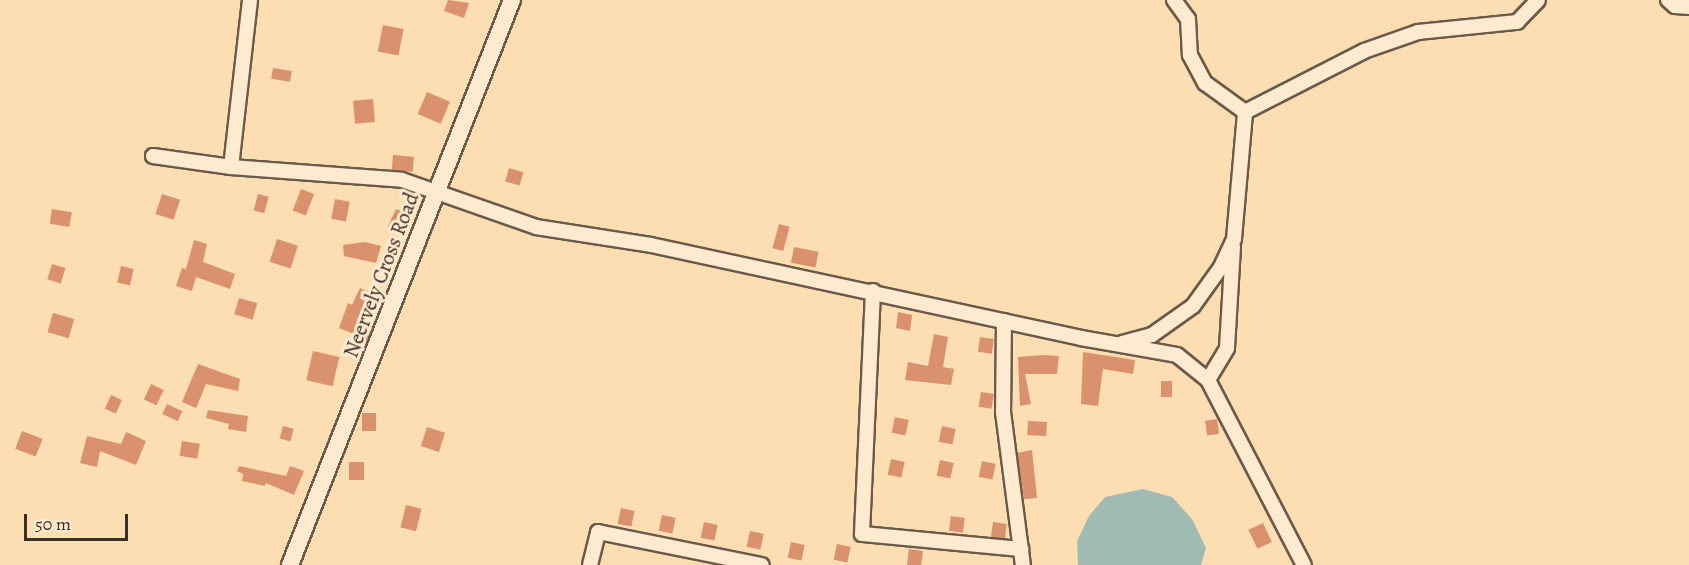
<!DOCTYPE html>
<style>
body{margin:0}
#map{position:relative;width:1689px;height:565px;overflow:hidden;background:#fddeb3;font-family:Alegreya,serif}
div>[style]{position:absolute}
[style*='--x']{left:calc(var(--x)*1px);top:calc(var(--y)*1px);width:calc(var(--w)*1px);rotate:calc(var(--a)*1deg)}
.water>*{inset:0;background:#a0bbb2}
.building>*{inset:0;background:#da916d;transform-origin:0 0}
.roads{filter:drop-shadow(2px 0 #6b5a4a) drop-shadow(-2px 0 #6b5a4a) drop-shadow(0 2px #6b5a4a) drop-shadow(0 -2px #6b5a4a)}
.minor>*{height:14px;margin:-7px;padding:0 7px;transform-origin:7px;border-radius:7px;background:#feeace}
.tertiary>*{height:16px;margin:-8px;padding:0 8px;transform-origin:8px;border-radius:8px;background:#feeace}
span{translate:-50% -50%;white-space:nowrap;text-align:center;line-height:1.15;-webkit-text-stroke:6px #feeace;paint-order:stroke}
.street-label{font-size:21px;color:#3a2e27}
.scale{position:absolute;left:24px;top:514px;width:104px;height:27px;box-sizing:border-box;border:3px solid #3a2e27;border-top:0;padding-left:8px;font-size:18px;line-height:21px;white-space:nowrap;color:#3a2e27;-webkit-text-stroke:4px #feeace;paint-order:stroke}
</style>
<div id="map">
<div class="water">
<div style="clip-path:polygon(1143px 489px,1172px 497px,1192px 519px,1206px 548px,1201px 565px,1078px 565px,1077px 541px,1089px 516px,1105px 497px)"></div>
</div>
<div class="building">
<div style="clip-path:polygon(448px 0,469px 3px,464px 18px,444px 11px)"></div>
<div style="left:383px;top:25px;width:21px;height:27px;rotate:11deg"></div>
<div style="left:273px;top:68px;width:19px;height:11px;rotate:9deg"></div>
<div style="left:427px;top:92px;width:25px;height:24px;rotate:23deg"></div>
<div style="left:373px;top:99px;width:23px;height:20px;rotate:85deg"></div>
<div style="left:393px;top:155px;width:21px;height:15px;rotate:5deg"></div>
<div style="left:509px;top:168px;width:15px;height:14px;rotate:16deg"></div>
<div style="left:301px;top:189px;width:14px;height:23px;rotate:21deg"></div>
<div style="left:162px;top:194px;width:19px;height:21px;rotate:18deg"></div>
<div style="left:258px;top:194px;width:11px;height:17px;rotate:15deg"></div>
<div style="left:335px;top:199px;width:15px;height:20px;rotate:11deg"></div>
<div style="left:52px;top:209px;width:20px;height:15px;rotate:9deg"></div>
<div style="left:396px;top:209px;width:14px;height:19px;rotate:25deg"></div>
<div style="left:779px;top:224px;width:11px;height:25px;rotate:15deg"></div>
<div style="left:277px;top:239px;width:22px;height:24px;rotate:18deg"></div>
<div style="clip-path:polygon(194px 240px,207px 244px,203px 262px,235px 274px,230px 289px,196px 277px,192px 291px,176px 286px,182px 268px,186px 269px)"></div>
<div style="clip-path:polygon(365px 242px,381px 246px,376px 263px,344px 256px,343px 245px)"></div>
<div style="left:794px;top:247px;width:25px;height:16px;rotate:11deg"></div>
<div style="left:52px;top:264px;width:14px;height:16px;rotate:17deg"></div>
<div style="left:121px;top:266px;width:13px;height:17px;rotate:13deg"></div>
<div style="clip-path:polygon(360px 288px,374px 294px,363px 322px,373px 325px,366px 344px,357px 341px,359px 336px,339px 328px,348px 303px,352px 305px)"></div>
<div style="left:239px;top:298px;width:19px;height:17px;rotate:16deg"></div>
<div style="clip-path:polygon(898px 312px,912px 315px,910px 331px,896px 328px)"></div>
<div style="left:53px;top:313px;width:22px;height:20px;rotate:16deg"></div>
<div style="clip-path:polygon(934px 334px,948px 337px,943px 367px,954px 369px,951px 385px,905px 380px,908px 362px,928px 366px)"></div>
<div style="left:980px;top:337px;width:14px;height:15px;rotate:8deg"></div>
<div style="left:313px;top:351px;width:27px;height:30px;rotate:13deg"></div>
<div style="clip-path:polygon(1083px 352px,1135px 360px,1133px 374px,1103px 369px,1098px 406px,1081px 404px)"></div>
<div style="clip-path:polygon(1044px 355px,1059px 356px,1057px 374px,1025px 374px,1031px 404px,1020px 406px,1018px 357px)"></div>
<div style="clip-path:polygon(198px 364px,240px 379px,238px 391px,206px 384px,196px 408px,182px 402px)"></div>
<div style="left:1161px;top:381px;width:11px;height:16px"></div>
<div style="left:151px;top:384px;width:14px;height:17px;rotate:25deg"></div>
<div style="left:981px;top:392px;width:13px;height:15px;rotate:9deg"></div>
<div style="left:111px;top:395px;width:12px;height:15px;rotate:24deg"></div>
<div style="left:167px;top:404px;width:17px;height:11px;rotate:25deg"></div>
<div style="clip-path:polygon(208px 410px,248px 416px,246px 432px,228px 429px,229px 424px,206px 418px)"></div>
<div style="left:362px;top:413px;width:14px;height:18px"></div>
<div style="left:895px;top:417px;width:14px;height:16px;rotate:12deg"></div>
<div style="left:1217px;top:419px;width:15px;height:12px;rotate:82deg"></div>
<div style="left:1028px;top:421px;width:19px;height:14px;rotate:3deg"></div>
<div style="left:283px;top:426px;width:11px;height:13px;rotate:15deg"></div>
<div style="left:942px;top:426px;width:14px;height:16px;rotate:12deg"></div>
<div style="left:427px;top:427px;width:19px;height:20px;rotate:18deg"></div>
<div style="left:22px;top:431px;width:22px;height:19px;rotate:21deg"></div>
<div style="clip-path:polygon(126px 432px,146px 441px,136px 465px,100px 451px,97px 467px,80px 463px,87px 436px,121px 444px)"></div>
<div style="left:182px;top:441px;width:18px;height:15px;rotate:9deg"></div>
<div style="clip-path:polygon(1032px 450px,1037px 498px,1024px 499px,1017px 453px)"></div>
<div style="left:891px;top:459px;width:14px;height:16px;rotate:12deg"></div>
<div style="left:940px;top:460px;width:14px;height:16px;rotate:12deg"></div>
<div style="left:982px;top:461px;width:14px;height:16px;rotate:12deg"></div>
<div style="left:349px;top:462px;width:15px;height:18px"></div>
<div style="clip-path:polygon(239px 466px,286px 476px,290px 466px,304px 471px,294px 495px,266px 483px,265px 486px,242px 481px,243px 474px,237px 471px)"></div>
<div style="left:406px;top:505px;width:16px;height:23px;rotate:14deg"></div>
<div style="left:621px;top:508px;width:14px;height:16px;rotate:12deg"></div>
<div style="left:662px;top:515px;width:14px;height:16px;rotate:12deg"></div>
<div style="left:951px;top:516px;width:14px;height:15px;rotate:8deg"></div>
<div style="left:704px;top:522px;width:14px;height:16px;rotate:12deg"></div>
<div style="left:993px;top:522px;width:14px;height:15px;rotate:8deg"></div>
<div style="left:1263px;top:523px;width:21px;height:16px;rotate:65deg"></div>
<div style="left:750px;top:531px;width:14px;height:16px;rotate:12deg"></div>
<div style="left:791px;top:542px;width:14px;height:16px;rotate:12deg"></div>
<div style="left:837px;top:544px;width:14px;height:16px;rotate:12deg"></div>
<div style="clip-path:polygon(909px 549px,923px 551px,921px 565px,907px 565px)"></div>
</div>
<div class="roads">
<div class="minor">
<div style="--x:1174;--y:0;--w:24;--a:54"></div>
<div style="--x:1188;--y:19;--w:36;--a:87"></div>
<div style="--x:1190;--y:55;--w:32;--a:62"></div>
<div style="--x:1205;--y:83;--w:49;--a:35.9"></div>
<div style="--x:1668;--y:0;--w:9;--a:41"></div>
<div style="--x:1675;--y:6;--w:14;--a:4"></div>
<div style="--x:153;--y:156;--w:79;--a:8"></div>
<div style="--x:231;--y:167;--w:171;--a:4.3"></div>
<div style="--x:402;--y:180;--w:142;--a:19.3"></div>
<div style="--x:536;--y:227;--w:116;--a:8.9"></div>
<div style="--x:651;--y:245;--w:440;--a:12.2"></div>
<div style="--x:1081;--y:338;--w:97;--a:10"></div>
<div style="--x:1177;--y:355;--w:40;--a:39"></div>
<div style="--x:1208;--y:380;--w:208;--a:62.6"></div>
<div style="--x:231;--y:167;--w:168;--a:-83.5"></div>
<div style="--x:873;--y:291;--w:243;--a:92.6"></div>
<div style="--x:862;--y:534;--w:160;--a:5.4"></div>
<div style="--x:1004;--y:321;--w:91;--a:90.6"></div>
<div style="--x:1003;--y:412;--w:154;--a:82.6"></div>
<div style="--x:1122;--y:343;--w:31;--a:-15"></div>
<div style="--x:1152;--y:335;--w:50;--a:-35.3"></div>
<div style="--x:1193;--y:306;--w:48;--a:-54.3"></div>
<div style="--x:1221;--y:267;--w:31;--a:-65"></div>
<div style="--x:1234;--y:239;--w:127;--a:-85"></div>
<div style="--x:1245;--y:112;--w:134;--a:-27.1"></div>
<div style="--x:1364;--y:51;--w:57;--a:-19.4"></div>
<div style="--x:1418;--y:32;--w:100;--a:-5.8"></div>
<div style="--x:1517;--y:22;--w:30;--a:-46"></div>
<div style="--x:1208;--y:380;--w:37;--a:-59"></div>
<div style="--x:1227;--y:348;--w:101;--a:-86.6"></div>
<div style="--x:590;--y:565;--w:34;--a:-76"></div>
<div style="--x:598;--y:532;--w:167;--a:11.4"></div>
</div>
<div class="tertiary">
<div style="--x:290;--y:565;--w:607;--a:-68.55"></div>
</div>
</div>
<div class="street-label">
<span style="left:381px;top:275px;rotate:-69deg">Neervely Cross Road</span>
</div>
<div class="scale">50 m</div>
</div>
